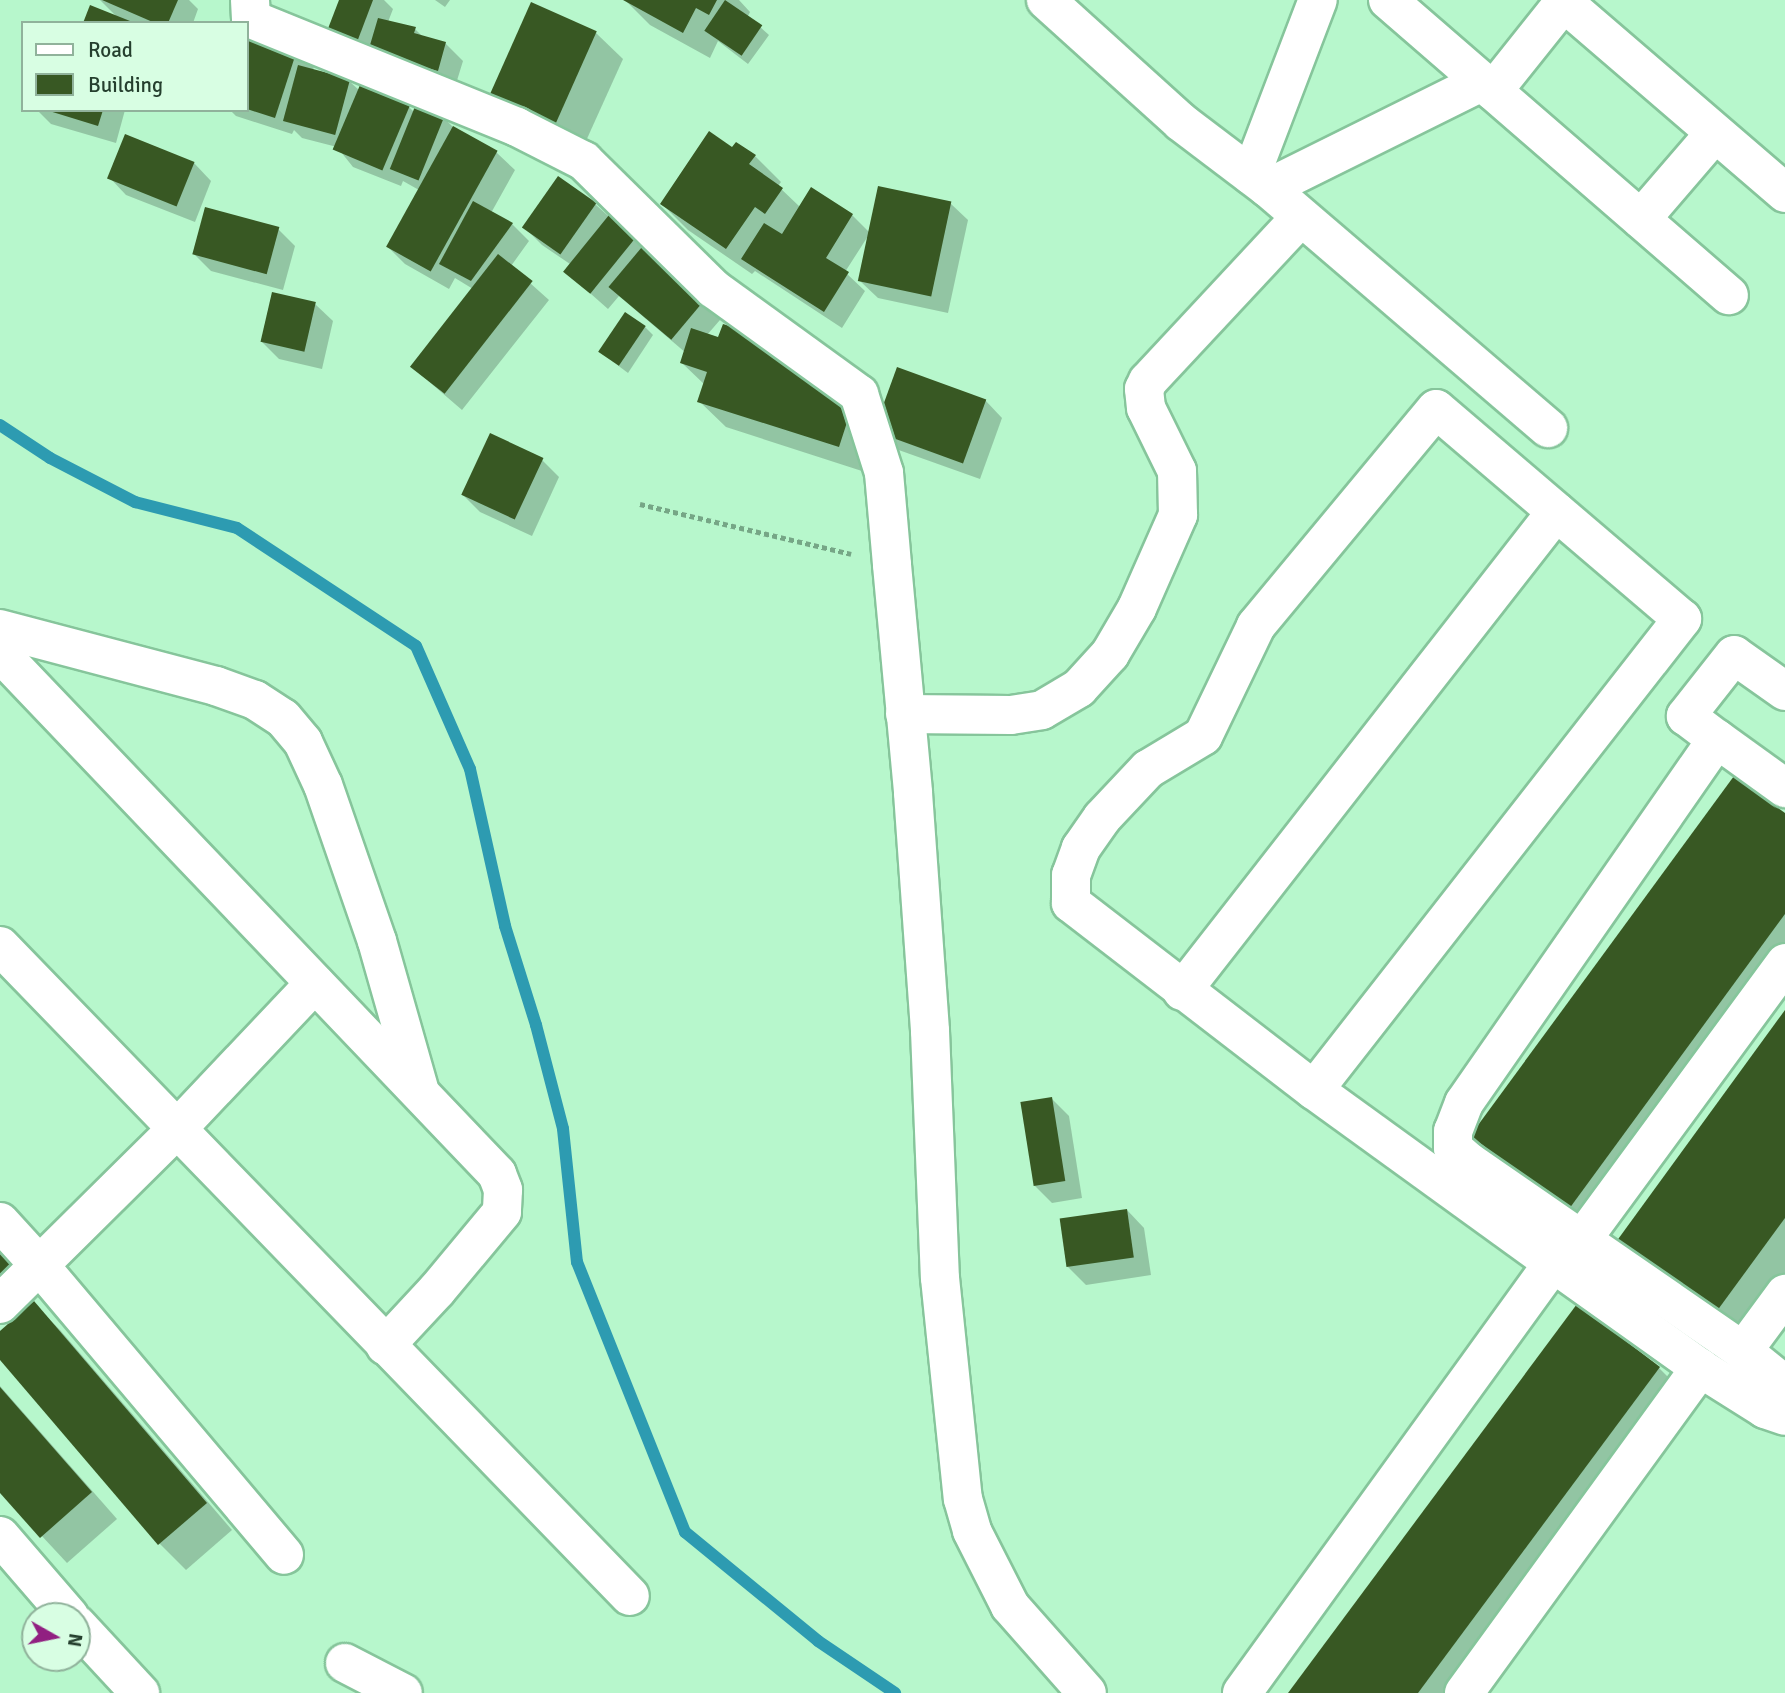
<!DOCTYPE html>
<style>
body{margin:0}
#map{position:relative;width:1785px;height:1693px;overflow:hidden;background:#b7f7cc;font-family:Signika,sans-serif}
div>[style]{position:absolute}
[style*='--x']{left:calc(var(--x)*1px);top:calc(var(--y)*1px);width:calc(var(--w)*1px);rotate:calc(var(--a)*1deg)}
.shadow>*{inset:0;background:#0003}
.stream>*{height:12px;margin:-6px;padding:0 6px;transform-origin:6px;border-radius:6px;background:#2d9bb1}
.building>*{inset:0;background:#385823;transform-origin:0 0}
.path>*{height:4.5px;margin-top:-2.25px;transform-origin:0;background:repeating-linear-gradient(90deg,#76a686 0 5px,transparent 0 8.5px)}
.roads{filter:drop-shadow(2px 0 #86c59b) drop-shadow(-2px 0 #86c59b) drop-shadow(0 2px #86c59b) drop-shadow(0 -2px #86c59b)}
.street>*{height:38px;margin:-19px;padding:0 19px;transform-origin:19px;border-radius:19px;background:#fff}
span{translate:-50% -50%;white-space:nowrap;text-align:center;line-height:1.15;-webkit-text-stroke:7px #d8fee3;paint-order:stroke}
.legend{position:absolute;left:21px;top:21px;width:228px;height:91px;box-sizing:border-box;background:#d8fee3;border:2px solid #90b29b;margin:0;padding:9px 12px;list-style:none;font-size:21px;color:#253f2e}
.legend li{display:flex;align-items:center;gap:14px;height:35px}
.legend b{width:35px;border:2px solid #90b29b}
.north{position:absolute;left:21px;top:1602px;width:70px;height:70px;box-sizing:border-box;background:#d8fee3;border:2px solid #90b29b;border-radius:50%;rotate:99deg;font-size:19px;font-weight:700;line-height:28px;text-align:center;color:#253f2e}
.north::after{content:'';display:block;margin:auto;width:24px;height:32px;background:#912081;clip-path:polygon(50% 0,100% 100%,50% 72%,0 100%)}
</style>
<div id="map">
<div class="shadow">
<div style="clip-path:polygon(100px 0,189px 0,198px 9px,193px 23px,85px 23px,117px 17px)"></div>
<div style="clip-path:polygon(340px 0,384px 0,393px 9px,388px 22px,415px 29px,423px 37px,445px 43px,463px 61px,455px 87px,343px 56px)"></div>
<div style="clip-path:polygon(435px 0,450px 0,445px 7px)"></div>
<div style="clip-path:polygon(625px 0,739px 0,750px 12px,748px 16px,769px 35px,748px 64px,718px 41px,710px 58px,650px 25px)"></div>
<div style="clip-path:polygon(247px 33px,297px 49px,314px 66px,313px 71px,349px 81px,360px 91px,409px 107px,414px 112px,444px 118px,456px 130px,497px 153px,515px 170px,491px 213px,512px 224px,529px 241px,511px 266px,549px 300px,462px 410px,412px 367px,473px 289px,455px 278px,449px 289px,405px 264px,388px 247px,419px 190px,403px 181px,401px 186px,353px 167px,337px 147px,302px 138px,294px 130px,292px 134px,236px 116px,230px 110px,247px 110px)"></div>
<div style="clip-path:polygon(596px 33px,623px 59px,581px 152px,517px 123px)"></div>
<div style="clip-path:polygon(37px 110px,125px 110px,116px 143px,51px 124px)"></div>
<div style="clip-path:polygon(733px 150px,755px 156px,781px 182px,778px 186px,800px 207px,852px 215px,870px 233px,845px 272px,865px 291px,842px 328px,755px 271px,752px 274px,688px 230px,662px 204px)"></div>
<div style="clip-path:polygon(194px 163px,211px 181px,195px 222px,126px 195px,109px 177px)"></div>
<div style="clip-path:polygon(558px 178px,596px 205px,643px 247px,726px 313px,707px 335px,850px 411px,865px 472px,726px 427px,699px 401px,705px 385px,682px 363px,686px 353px,619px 296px,608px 309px,565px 271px,570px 264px,542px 245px,525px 228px)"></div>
<div style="clip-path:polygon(950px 203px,968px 220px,948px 313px,878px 298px,860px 281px)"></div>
<div style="clip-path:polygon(278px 229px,295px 246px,283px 290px,211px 271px,194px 254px)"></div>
<div style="clip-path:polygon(315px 304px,333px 321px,322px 369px,279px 359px,262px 342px)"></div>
<div style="clip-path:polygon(645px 327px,653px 335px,628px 373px,600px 352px)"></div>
<div style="clip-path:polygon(985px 400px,1002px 418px,980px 479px,893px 448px,876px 430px)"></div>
<div style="clip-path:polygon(542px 460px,559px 477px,532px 536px,480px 512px,463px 495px)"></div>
<div style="clip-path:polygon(1785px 815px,1785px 995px,1604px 1242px,1507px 1170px,1473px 1136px)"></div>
<div style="clip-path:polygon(1785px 1013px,1785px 1299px,1749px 1348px,1652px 1276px)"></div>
<div style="clip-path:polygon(1052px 1099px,1069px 1116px,1082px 1198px,1052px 1203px,1035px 1186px)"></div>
<div style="clip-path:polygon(1127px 1210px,1144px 1228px,1151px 1275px,1086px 1285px,1068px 1267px)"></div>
<div style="clip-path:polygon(0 1248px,36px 1291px,0 1322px)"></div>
<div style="clip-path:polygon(34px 1304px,60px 1330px,232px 1530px,186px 1570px,160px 1544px,0 1357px,0 1334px)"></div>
<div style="clip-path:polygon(1577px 1307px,1659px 1368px,1693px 1402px,1477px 1693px,1291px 1693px)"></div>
<div style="clip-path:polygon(0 1386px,117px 1519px,67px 1563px,0 1491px)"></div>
</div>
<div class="stream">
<div style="--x:0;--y:425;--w:60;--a:33.4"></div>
<div style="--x:50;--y:458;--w:96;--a:27.4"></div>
<div style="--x:135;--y:502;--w:105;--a:14.3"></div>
<div style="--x:237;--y:528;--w:214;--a:33.4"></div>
<div style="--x:416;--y:646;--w:134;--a:66.3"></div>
<div style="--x:470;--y:769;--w:161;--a:77.4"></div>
<div style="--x:505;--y:926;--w:104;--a:72.6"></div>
<div style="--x:536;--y:1025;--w:107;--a:75.4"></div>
<div style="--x:563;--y:1129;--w:134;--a:84"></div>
<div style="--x:577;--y:1262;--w:291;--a:68.2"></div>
<div style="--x:685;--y:1532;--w:172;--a:39.3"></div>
<div style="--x:818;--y:1641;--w:93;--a:34"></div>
</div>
<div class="building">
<div style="clip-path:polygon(102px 0,178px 0,168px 23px,155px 23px)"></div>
<div style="clip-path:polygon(339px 0,373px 0,354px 50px,324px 39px)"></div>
<div style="clip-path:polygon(623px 0,717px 0,709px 15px,696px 8px,683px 33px)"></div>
<div style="left:725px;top:0;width:45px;height:37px;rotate:34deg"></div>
<div style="left:531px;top:2px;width:72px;height:104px;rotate:24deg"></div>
<div style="clip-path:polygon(90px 5px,135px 23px,83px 23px)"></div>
<div style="clip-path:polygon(378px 18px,416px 27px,414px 33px,446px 42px,438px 71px,417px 65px,414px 76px,365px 62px)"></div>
<div style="clip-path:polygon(247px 31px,298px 47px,275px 118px,247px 109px)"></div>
<div style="left:298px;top:65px;width:54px;height:58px;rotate:15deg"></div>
<div style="left:360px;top:85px;width:54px;height:70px;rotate:23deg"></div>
<div style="left:416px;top:104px;width:31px;height:70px;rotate:22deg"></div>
<div style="clip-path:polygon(46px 110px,103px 110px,98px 126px)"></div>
<div style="left:453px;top:126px;width:51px;height:138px;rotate:29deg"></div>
<div style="clip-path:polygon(709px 131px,732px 147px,736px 142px,756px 155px,749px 164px,783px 188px,765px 214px,755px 207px,726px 249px,660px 204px)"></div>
<div style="left:125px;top:134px;width:75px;height:48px;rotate:22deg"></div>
<div style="left:558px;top:176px;width:47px;height:63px;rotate:35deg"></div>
<div style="left:878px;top:186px;width:75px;height:97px;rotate:12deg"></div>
<div style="clip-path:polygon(811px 187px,853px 214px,826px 258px,849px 272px,824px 312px,741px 259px,764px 223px,782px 234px)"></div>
<div style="clip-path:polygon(473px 201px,513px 223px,471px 281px,439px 264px)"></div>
<div style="left:205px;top:207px;width:77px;height:49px;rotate:15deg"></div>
<div style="left:609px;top:215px;width:35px;height:73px;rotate:39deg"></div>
<div style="left:647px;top:241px;width:82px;height:60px;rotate:40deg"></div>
<div style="left:498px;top:254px;width:44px;height:143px;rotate:38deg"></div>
<div style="left:272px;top:292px;width:45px;height:51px;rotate:13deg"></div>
<div style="left:625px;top:312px;width:25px;height:48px;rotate:34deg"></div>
<div style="clip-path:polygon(723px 324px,751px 333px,851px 410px,839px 447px,697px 402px,707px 372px,680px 363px,691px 328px,718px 337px)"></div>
<div style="left:897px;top:367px;width:95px;height:68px;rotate:20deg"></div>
<div style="left:490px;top:433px;width:59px;height:68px;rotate:25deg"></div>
<div style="clip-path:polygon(1734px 776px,1785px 813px,1785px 914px,1569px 1209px,1470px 1136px)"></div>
<div style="clip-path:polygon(1785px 1010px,1785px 1218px,1714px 1315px,1616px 1242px)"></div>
<div style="left:1052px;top:1097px;width:85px;height:32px;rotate:81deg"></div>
<div style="left:1127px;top:1209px;width:49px;height:68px;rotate:82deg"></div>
<div style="clip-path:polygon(0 1250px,12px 1264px,0 1274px)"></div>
<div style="clip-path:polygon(34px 1301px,207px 1503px,158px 1545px,0 1360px,0 1331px)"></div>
<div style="clip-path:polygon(1577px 1304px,1660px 1367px,1418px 1693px,1288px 1693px)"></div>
<div style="clip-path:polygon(0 1387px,92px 1492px,40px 1538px,0 1493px)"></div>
</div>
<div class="path">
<div style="--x:640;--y:504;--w:217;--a:13.3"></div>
</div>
<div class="roads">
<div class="street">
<div style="--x:250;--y:0;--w:19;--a:87"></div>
<div style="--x:251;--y:19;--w:287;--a:22.1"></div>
<div style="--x:517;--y:127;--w:75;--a:26.9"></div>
<div style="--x:584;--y:161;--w:182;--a:44.6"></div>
<div style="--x:714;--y:289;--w:179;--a:35.9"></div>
<div style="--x:859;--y:394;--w:83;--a:72.4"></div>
<div style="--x:884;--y:473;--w:92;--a:85"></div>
<div style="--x:892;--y:565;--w:229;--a:84.7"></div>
<div style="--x:913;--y:793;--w:239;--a:85.9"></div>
<div style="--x:930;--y:1031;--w:247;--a:87.7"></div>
<div style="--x:940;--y:1278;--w:222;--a:84.1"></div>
<div style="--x:963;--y:1499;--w:33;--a:74"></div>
<div style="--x:972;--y:1531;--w:84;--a:63.1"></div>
<div style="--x:1010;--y:1606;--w:116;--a:48.5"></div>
<div style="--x:1046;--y:0;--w:182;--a:42.1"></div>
<div style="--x:1181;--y:122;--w:109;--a:37.2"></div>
<div style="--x:1268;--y:188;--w:369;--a:40.6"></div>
<div style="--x:1388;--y:0;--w:451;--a:40.9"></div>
<div style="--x:1561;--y:0;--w:296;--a:40.7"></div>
<div style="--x:1493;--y:91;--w:114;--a:-51.4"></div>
<div style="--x:1251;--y:175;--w:187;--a:-69.1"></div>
<div style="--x:1268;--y:188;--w:239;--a:-26.4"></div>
<div style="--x:1641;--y:219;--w:113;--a:-49.3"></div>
<div style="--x:0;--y:629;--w:223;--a:14.8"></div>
<div style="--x:216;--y:686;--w:41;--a:19.7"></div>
<div style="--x:255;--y:700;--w:33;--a:33"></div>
<div style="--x:283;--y:718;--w:31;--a:50"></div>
<div style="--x:303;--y:742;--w:47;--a:65.1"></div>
<div style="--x:323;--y:785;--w:165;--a:70.9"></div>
<div style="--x:377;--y:941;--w:153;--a:74.1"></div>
<div style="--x:0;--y:653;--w:720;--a:46.35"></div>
<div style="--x:497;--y:1174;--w:17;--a:69"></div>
<div style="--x:503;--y:1190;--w:22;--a:93"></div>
<div style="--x:502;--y:1212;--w:102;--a:129.8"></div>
<div style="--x:437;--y:1290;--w:76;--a:132.9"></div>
<div style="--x:1785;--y:691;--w:62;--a:-144.8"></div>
<div style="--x:1734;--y:655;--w:78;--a:128.2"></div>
<div style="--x:1686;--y:716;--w:39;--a:37"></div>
<div style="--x:1717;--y:739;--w:443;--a:124.8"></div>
<div style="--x:1464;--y:1103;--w:30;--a:111"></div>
<div style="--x:1453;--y:1131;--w:17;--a:90"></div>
<div style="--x:1453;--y:1148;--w:21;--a:41"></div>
<div style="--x:1469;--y:1162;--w:333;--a:34.6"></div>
<div style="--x:1743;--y:1351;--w:54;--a:39"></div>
<div style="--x:905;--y:714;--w:106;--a:0.5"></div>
<div style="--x:1011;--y:715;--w:31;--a:-9"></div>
<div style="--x:1042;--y:710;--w:43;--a:-30.7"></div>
<div style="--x:1079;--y:688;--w:46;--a:-47.6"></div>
<div style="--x:1110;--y:654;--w:53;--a:-59.6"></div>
<div style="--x:1137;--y:608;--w:102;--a:-66.2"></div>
<div style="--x:1178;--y:515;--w:44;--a:-91.3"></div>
<div style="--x:1177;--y:471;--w:70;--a:-116.2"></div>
<div style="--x:1146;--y:408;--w:19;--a:-96"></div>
<div style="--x:1144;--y:389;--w:9;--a:-63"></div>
<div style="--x:1148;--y:381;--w:224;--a:-47"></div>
<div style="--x:1717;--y:739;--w:84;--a:35.8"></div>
<div style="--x:0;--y:946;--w:905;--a:45.9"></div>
<div style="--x:1182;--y:991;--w:608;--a:-52.02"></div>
<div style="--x:1314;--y:1090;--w:598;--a:-52"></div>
<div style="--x:1682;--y:619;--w:323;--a:-139.5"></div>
<div style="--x:1436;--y:409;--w:282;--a:129.7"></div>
<div style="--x:1256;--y:626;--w:122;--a:115.7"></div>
<div style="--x:1203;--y:736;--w:64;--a:149"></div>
<div style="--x:1148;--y:769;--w:67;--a:133.2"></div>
<div style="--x:1102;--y:818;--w:37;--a:125"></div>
<div style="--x:1081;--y:848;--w:29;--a:110"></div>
<div style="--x:1071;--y:875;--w:28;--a:90"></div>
<div style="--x:1071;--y:903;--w:307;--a:37.6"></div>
<div style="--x:1314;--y:1090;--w:295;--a:35.9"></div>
<div style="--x:1553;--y:1263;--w:181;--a:35.5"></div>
<div style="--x:1700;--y:1368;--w:77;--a:32.2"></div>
<div style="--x:1765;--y:1409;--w:21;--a:19"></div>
<div style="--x:0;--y:1222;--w:59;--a:47.7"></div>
<div style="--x:40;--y:1266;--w:378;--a:49.8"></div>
<div style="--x:1581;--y:1241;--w:345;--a:-53.7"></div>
<div style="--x:0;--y:1304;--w:247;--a:-44.7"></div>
<div style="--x:176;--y:1130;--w:202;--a:-46.6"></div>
<div style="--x:1743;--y:1351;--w:71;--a:-53.6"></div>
<div style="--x:0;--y:1536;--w:106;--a:49.2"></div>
<div style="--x:77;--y:1625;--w:93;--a:47.2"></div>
<div style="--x:345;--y:1663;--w:65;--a:27.3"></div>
<div style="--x:1242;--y:1693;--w:531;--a:-54.12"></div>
<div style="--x:1464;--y:1693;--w:402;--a:-54"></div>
</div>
</div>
<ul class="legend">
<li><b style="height:9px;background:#fff"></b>Road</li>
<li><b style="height:19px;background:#385823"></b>Building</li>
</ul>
<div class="north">N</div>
</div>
